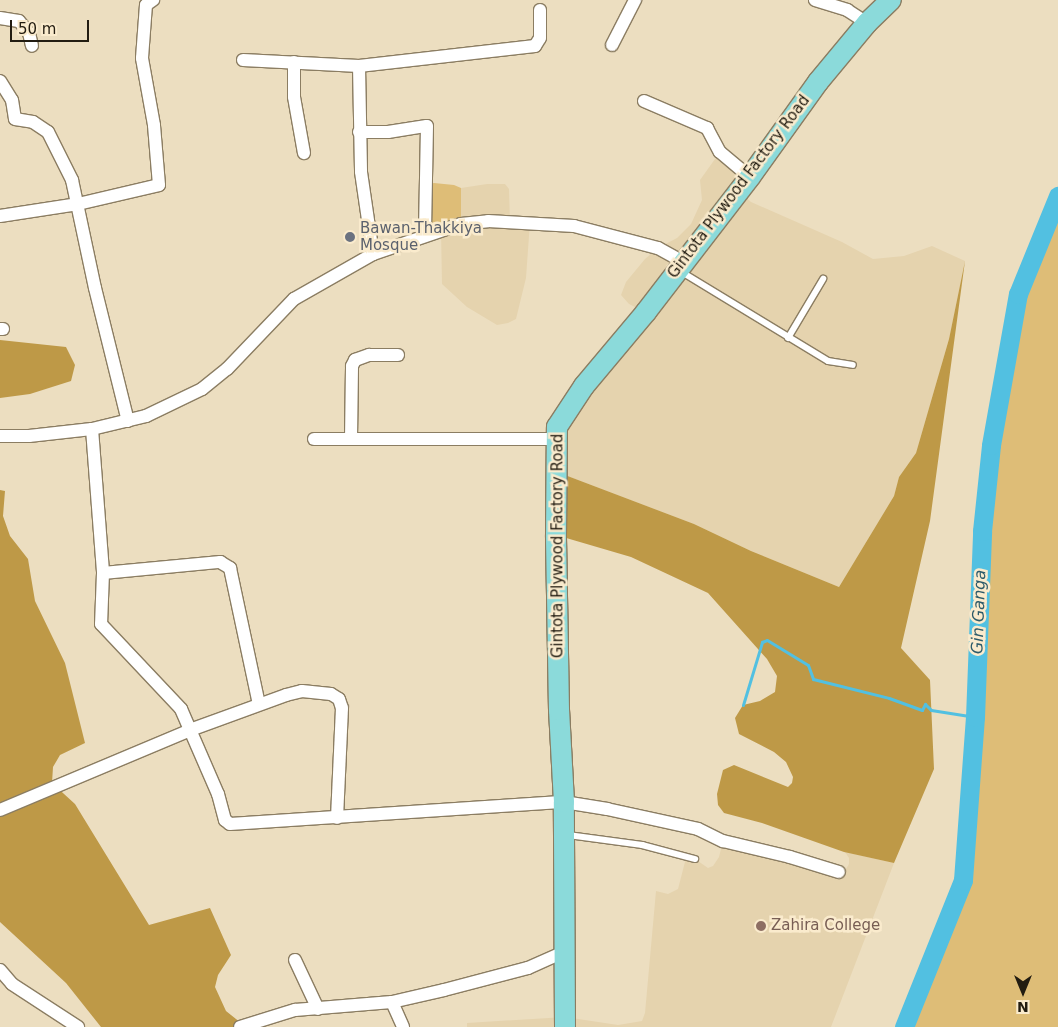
<!DOCTYPE html>
<style>
body{margin:0}
#map{position:relative;width:1058px;height:1027px;overflow:hidden;background:#ecdec0;font-family:"DejaVu Sans",sans-serif}
div>[style]{position:absolute}
[style*='--x']{left:calc(var(--x)*1px);top:calc(var(--y)*1px);width:calc(var(--w)*1px);rotate:calc(var(--a)*1deg)}
.built>*{inset:0;background:#e5d3ae}
.green>*{inset:0;background:#debd77}
.forest>*{inset:0;background:#be9947}
.stream>*{height:3px;margin:-1.5px;padding:0 1.5px;transform-origin:1.5px;border-radius:1.5px;background:#52c0e1}
.river>*{height:19px;margin:-9.5px;padding:0 9.5px;transform-origin:9.5px;border-radius:9.5px;background:#52c0e1}
.roads{filter:drop-shadow(1px 0 #8b7d62) drop-shadow(-1px 0 #8b7d62) drop-shadow(0 1px #8b7d62) drop-shadow(0 -1px #8b7d62)}
.lane>*{height:6px;margin:-3px;padding:0 3px;transform-origin:3px;border-radius:3px;background:#fff}
.street>*{height:12px;margin:-6px;padding:0 6px;transform-origin:6px;border-radius:6px;background:#fff}
.primary>*{height:20px;margin:-10px;padding:0 10px;transform-origin:10px;border-radius:10px;background:#8bdada}
.dots>*{width:14px;height:14px;translate:-50% -50%;box-sizing:border-box;border:2px solid #faebcd;border-radius:50%}
span{translate:-50% -50%;white-space:nowrap;text-align:center;line-height:1.15;-webkit-text-stroke:5px #faebcd;paint-order:stroke}
.street-label{font-size:15px;color:#221c11}
.worship-label{font-size:15px;color:#5b616d}
.left{translate:0 -50%;text-align:left}
.education-label{font-size:15px;color:#785e54}
.water-label{font-size:16px;color:#2c5a69;font-style:italic}
.north{position:absolute;left:998px;top:967px;width:50px;height:50px;-webkit-text-stroke:4px #faebcd;paint-order:stroke;rotate:180deg;font-size:14px;font-weight:700;line-height:20px;text-align:center;color:#221c11}
.north::after{content:'';display:block;margin:auto;width:18px;height:22px;background:#221c11;clip-path:polygon(50% 0,100% 100%,50% 72%,0 100%)}
.scale{position:absolute;left:10px;top:20px;width:79px;height:22px;box-sizing:border-box;border:2px solid #221c11;border-top:0;padding-left:6px;font-size:15px;line-height:18px;white-space:nowrap;color:#221c11;-webkit-text-stroke:4px #faebcd;paint-order:stroke}
</style>
<div id="map">
<div class="built">
<div style="clip-path:polygon(720px 152px,750px 177px,739px 191px,751px 202px,842px 242px,873px 259px,904px 256px,932px 246px,965px 261px,949px 339px,916px 453px,899px 477px,894px 496px,839px 587px,751px 551px,694px 524px,557px 472px,566px 413px,645px 312px,629px 304px,621px 295px,626px 282px,645px 259px,658px 248px,677px 238px,691px 224px,702px 200px,700px 180px)"></div>
<div style="clip-path:polygon(487px 184px,505px 184px,509px 189px,510px 222px,530px 222px,526px 278px,516px 319px,508px 323px,497px 325px,467px 307px,442px 284px,441px 230px,461px 224px,461px 188px)"></div>
<div style="clip-path:polygon(723px 841px,839px 872px,846px 869px,849px 864px,849px 858px,845px 852px,894px 863px,831px 1027px,467px 1027px,467px 1023px,565px 1017px,618px 1025px,642px 1021px,645px 1013px,656px 891px,668px 894px,678px 889px,686px 858px,695px 859px,708px 868px,713px 866px,719px 857px)"></div>
</div>
<div class="green">
<div style="clip-path:polygon(434px 183px,454px 185px,461px 188px,461px 224px,425px 235px,425px 185px)"></div>
<div style="clip-path:polygon(1058px 196px,1058px 1027px,904px 1027px,963px 880px,975px 717px,982px 531px,991px 445px,1018px 294px)"></div>
</div>
<div class="forest">
<div style="clip-path:polygon(965px 261px,930px 521px,901px 648px,930px 680px,934px 769px,894px 863px,844px 852px,762px 823px,724px 813px,718px 805px,717px 794px,723px 770px,734px 765px,788px 787px,792px 783px,793px 777px,786px 762px,774px 752px,739px 734px,735px 718px,743px 705px,760px 701px,775px 692px,777px 676px,767px 659px,708px 593px,631px 557px,556px 535px,557px 472px,694px 524px,751px 551px,839px 587px,894px 496px,899px 477px,916px 453px,949px 339px)"></div>
<div style="clip-path:polygon(0 340px,66px 347px,75px 365px,71px 381px,30px 394px,0 398px)"></div>
<div style="clip-path:polygon(0 490px,5px 491px,3px 516px,10px 536px,28px 559px,35px 601px,65px 663px,85px 743px,60px 755px,53px 767px,52px 783px,75px 804px,149px 925px,210px 908px,231px 955px,218px 975px,215px 987px,226px 1011px,246px 1027px,101px 1027px,66px 983px,0 922px)"></div>
</div>
<div class="stream">
<div style="--x:743;--y:705;--w:66;--a:-73.2"></div>
<div style="--x:762;--y:642;--w:5;--a:-22"></div>
<div style="--x:767;--y:640;--w:48;--a:31.4"></div>
<div style="--x:808;--y:665;--w:15;--a:70"></div>
<div style="--x:813;--y:679;--w:78;--a:14"></div>
<div style="--x:889;--y:698;--w:35;--a:20"></div>
<div style="--x:922;--y:710;--w:7;--a:-63"></div>
<div style="--x:925;--y:704;--w:8;--a:45"></div>
<div style="--x:931;--y:710;--w:45;--a:9"></div>
</div>
<div class="river">
<div style="--x:904;--y:1027;--w:158;--a:-68.1"></div>
<div style="--x:963;--y:880;--w:163;--a:-85.8"></div>
<div style="--x:975;--y:717;--w:186;--a:-87.8"></div>
<div style="--x:982;--y:531;--w:86;--a:-84"></div>
<div style="--x:991;--y:445;--w:153;--a:-79.9"></div>
<div style="--x:1018;--y:294;--w:106;--a:-67.8"></div>
</div>
<div class="roads">
<div class="lane">
<div style="--x:680;--y:271;--w:173;--a:31.3"></div>
<div style="--x:828;--y:361;--w:25;--a:9"></div>
<div style="--x:788;--y:338;--w:69;--a:-59.3"></div>
<div style="--x:568;--y:835;--w:75;--a:7.7"></div>
<div style="--x:642;--y:845;--w:55;--a:14.8"></div>
</div>
<div class="street">
<div style="--x:815;--y:0;--w:34;--a:17"></div>
<div style="--x:847;--y:10;--w:24;--a:33"></div>
<div style="--x:0;--y:18;--w:19;--a:9"></div>
<div style="--x:19;--y:21;--w:16;--a:50"></div>
<div style="--x:29;--y:33;--w:13;--a:77"></div>
<div style="--x:612;--y:45;--w:51;--a:-62.9"></div>
<div style="--x:243;--y:60;--w:116;--a:3"></div>
<div style="--x:359;--y:66;--w:177;--a:-6.5"></div>
<div style="--x:535;--y:46;--w:9;--a:-58"></div>
<div style="--x:540;--y:38;--w:28;--a:-90"></div>
<div style="--x:294;--y:62;--w:35;--a:90"></div>
<div style="--x:294;--y:97;--w:57;--a:79.9"></div>
<div style="--x:359;--y:66;--w:106;--a:88.9"></div>
<div style="--x:361;--y:172;--w:83;--a:81.7"></div>
<div style="--x:0;--y:81;--w:22;--a:58"></div>
<div style="--x:12;--y:100;--w:19;--a:81"></div>
<div style="--x:15;--y:119;--w:18;--a:9"></div>
<div style="--x:33;--y:122;--w:18;--a:34"></div>
<div style="--x:48;--y:132;--w:54;--a:63.4"></div>
<div style="--x:72;--y:180;--w:110;--a:78"></div>
<div style="--x:95;--y:288;--w:137;--a:76.1"></div>
<div style="--x:644;--y:101;--w:69;--a:23.2"></div>
<div style="--x:707;--y:128;--w:27;--a:62"></div>
<div style="--x:720;--y:152;--w:39;--a:40"></div>
<div style="--x:359;--y:132;--w:29;--a:0"></div>
<div style="--x:388;--y:132;--w:39;--a:-9"></div>
<div style="--x:427;--y:126;--w:109;--a:91.1"></div>
<div style="--x:0;--y:216;--w:79;--a:-8.7"></div>
<div style="--x:78;--y:204;--w:83;--a:-13.2"></div>
<div style="--x:159;--y:185;--w:60;--a:-94.8"></div>
<div style="--x:154;--y:125;--w:68;--a:-100.2"></div>
<div style="--x:142;--y:58;--w:53;--a:-85.7"></div>
<div style="--x:146;--y:5;--w:9;--a:-36"></div>
<div style="--x:0;--y:329;--w:3;--a:0"></div>
<div style="--x:92;--y:429;--w:144;--a:85.6"></div>
<div style="--x:103;--y:573;--w:51;--a:92.2"></div>
<div style="--x:101;--y:624;--w:117;--a:46.7"></div>
<div style="--x:181;--y:709;--w:93;--a:66.5"></div>
<div style="--x:218;--y:794;--w:27;--a:75"></div>
<div style="--x:225;--y:820;--w:6;--a:39"></div>
<div style="--x:230;--y:824;--w:335;--a:-3.8"></div>
<div style="--x:564;--y:802;--w:44;--a:9.2"></div>
<div style="--x:607;--y:809;--w:93;--a:12.4"></div>
<div style="--x:698;--y:829;--w:28;--a:26"></div>
<div style="--x:723;--y:841;--w:69;--a:13.4"></div>
<div style="--x:790;--y:857;--w:51;--a:17"></div>
<div style="--x:0;--y:436;--w:29;--a:0"></div>
<div style="--x:29;--y:436;--w:63;--a:-6.3"></div>
<div style="--x:92;--y:429;--w:56;--a:-13.5"></div>
<div style="--x:146;--y:416;--w:62;--a:-25.7"></div>
<div style="--x:202;--y:389;--w:32;--a:-39"></div>
<div style="--x:227;--y:369;--w:97;--a:-46.3"></div>
<div style="--x:294;--y:299;--w:91;--a:-29.7"></div>
<div style="--x:373;--y:254;--w:93;--a:-18.8"></div>
<div style="--x:461;--y:224;--w:27;--a:-6"></div>
<div style="--x:488;--y:221;--w:86;--a:3.3"></div>
<div style="--x:574;--y:226;--w:87;--a:14.7"></div>
<div style="--x:658;--y:248;--w:29;--a:29"></div>
<div style="--x:314;--y:439;--w:242;--a:0"></div>
<div style="--x:351;--y:439;--w:73;--a:-89.2"></div>
<div style="--x:352;--y:366;--w:7;--a:-63"></div>
<div style="--x:355;--y:360;--w:15;--a:-20"></div>
<div style="--x:369;--y:355;--w:29;--a:0"></div>
<div style="--x:103;--y:573;--w:118;--a:-5.4"></div>
<div style="--x:220;--y:562;--w:12;--a:31"></div>
<div style="--x:230;--y:568;--w:139;--a:78"></div>
<div style="--x:0;--y:810;--w:206;--a:-22.8"></div>
<div style="--x:190;--y:730;--w:102;--a:-20"></div>
<div style="--x:286;--y:695;--w:16;--a:-14"></div>
<div style="--x:302;--y:691;--w:29;--a:6"></div>
<div style="--x:331;--y:694;--w:9;--a:32"></div>
<div style="--x:339;--y:699;--w:9;--a:72"></div>
<div style="--x:342;--y:708;--w:110;--a:92.6"></div>
<div style="--x:295;--y:960;--w:54;--a:64.9"></div>
<div style="--x:0;--y:970;--w:18;--a:49"></div>
<div style="--x:12;--y:984;--w:79;--a:33.1"></div>
<div style="--x:392;--y:1002;--w:27;--a:66"></div>
<div style="--x:240;--y:1027;--w:58;--a:-17.2"></div>
<div style="--x:295;--y:1010;--w:97;--a:-4.7"></div>
<div style="--x:392;--y:1002;--w:53;--a:-13"></div>
<div style="--x:444;--y:990;--w:87;--a:-14.7"></div>
<div style="--x:528;--y:968;--w:39;--a:-24"></div>
</div>
<div class="primary">
<div style="--x:565;--y:1027;--w:225;--a:-90.3"></div>
<div style="--x:564;--y:802;--w:92;--a:-93.1"></div>
<div style="--x:559;--y:710;--w:175;--a:-91"></div>
<div style="--x:556;--y:535;--w:108;--a:-89.5"></div>
<div style="--x:557;--y:427;--w:49;--a:-56.6"></div>
<div style="--x:584;--y:386;--w:97;--a:-50"></div>
<div style="--x:646;--y:312;--w:170;--a:-52.4"></div>
<div style="--x:750;--y:177;--w:117;--a:-54.4"></div>
<div style="--x:818;--y:82;--w:77;--a:-50.3"></div>
<div style="--x:867;--y:23;--w:33;--a:-44"></div>
</div>
</div>
<div class="dots">
<div style="left:350px;top:237px;background:#6b7280"></div>
<div style="left:761px;top:926px;background:#8d6e63"></div>
</div>
<div class="street-label">
<span style="left:739px;top:187px;rotate:-53deg">Gintota Plywood Factory Road</span>
<span style="left:558px;top:546px;rotate:-90deg">Gintota Plywood Factory Road</span>
</div>
<div class="worship-label">
<span class="left" style="left:360px;top:237px">Bawan-Thakkiya<br>Mosque</span>
</div>
<div class="education-label">
<span class="left" style="left:771px;top:926px">Zahira College</span>
</div>
<div class="water-label">
<span style="left:979px;top:612px;rotate:-88deg">Gin Ganga</span>
</div>
<div class="north">N</div>
<div class="scale">50 m</div>
</div>
